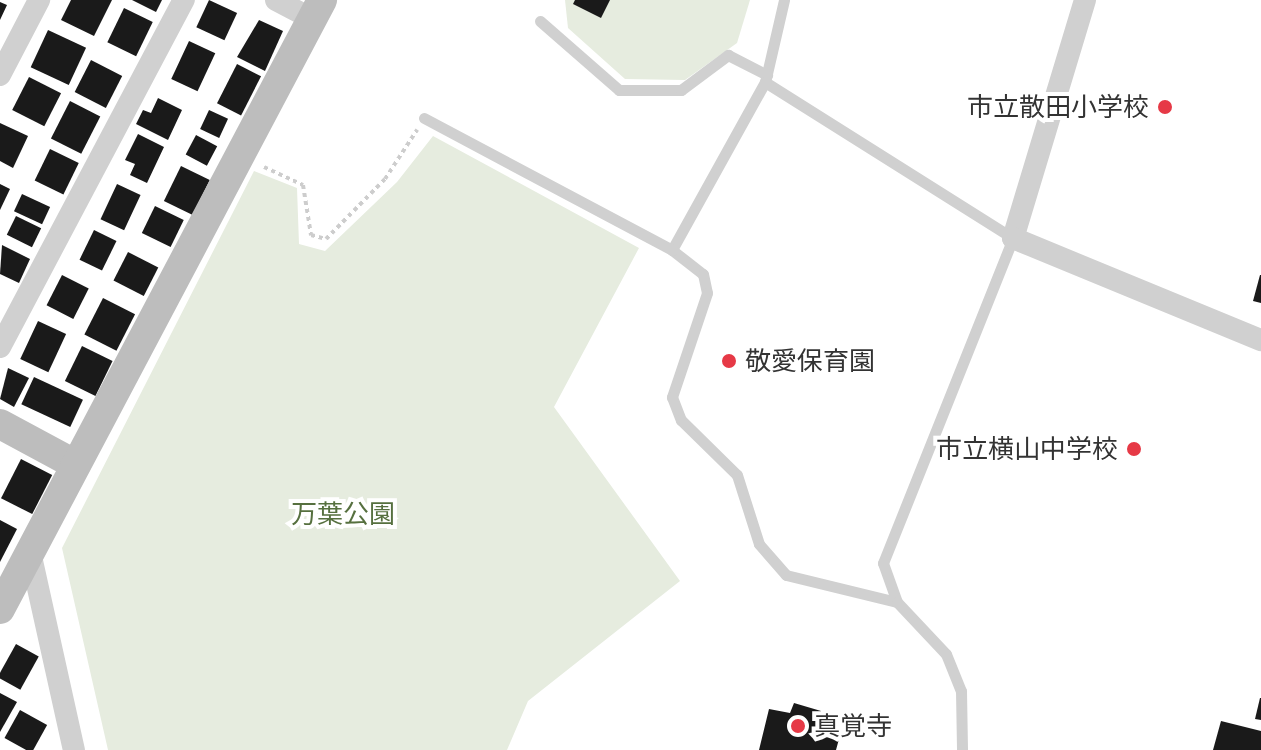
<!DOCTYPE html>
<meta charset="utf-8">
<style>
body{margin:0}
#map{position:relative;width:1261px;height:750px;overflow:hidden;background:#fff;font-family:"PT Sans","Noto Sans JP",sans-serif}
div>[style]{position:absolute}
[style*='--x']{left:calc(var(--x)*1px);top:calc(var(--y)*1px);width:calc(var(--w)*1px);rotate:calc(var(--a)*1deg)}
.green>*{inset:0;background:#e6ecdf}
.building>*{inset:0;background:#1a1a1a;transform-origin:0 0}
.path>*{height:4px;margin-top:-2px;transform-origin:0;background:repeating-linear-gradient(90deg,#cdcdcd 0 4px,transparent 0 8px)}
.lane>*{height:11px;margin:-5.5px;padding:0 5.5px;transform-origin:5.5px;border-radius:5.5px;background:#d0d0d0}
.street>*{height:22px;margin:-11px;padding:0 11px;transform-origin:11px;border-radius:11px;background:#d0d0d0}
.secondary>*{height:30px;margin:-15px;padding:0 15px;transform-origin:15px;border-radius:15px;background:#bdbdbd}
.dots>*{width:22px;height:22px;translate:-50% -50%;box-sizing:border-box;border:4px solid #fff;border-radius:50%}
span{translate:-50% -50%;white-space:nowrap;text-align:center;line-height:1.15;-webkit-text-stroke:8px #fff;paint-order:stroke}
.poi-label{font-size:26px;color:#333}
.right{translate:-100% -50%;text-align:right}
.left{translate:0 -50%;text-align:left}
.park-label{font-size:26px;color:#56703f}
</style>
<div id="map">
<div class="green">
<div style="clip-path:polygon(565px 0,750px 0,737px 43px,685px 80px,625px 79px,568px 28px)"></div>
<div style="clip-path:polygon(433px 136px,639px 248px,554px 407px,680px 581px,528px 701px,507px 750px,108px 750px,62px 548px,254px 171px,297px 188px,299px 244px,325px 251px,397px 182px)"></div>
</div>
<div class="building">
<div style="clip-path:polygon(71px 0,112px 0,94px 36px,61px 20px)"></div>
<div style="clip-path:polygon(132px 0,162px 0,156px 12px)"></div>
<div style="left:209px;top:0;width:31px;height:30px;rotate:25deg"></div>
<div style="clip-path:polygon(575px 0,610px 0,601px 18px,573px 4px)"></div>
<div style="clip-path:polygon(0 2px,7px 5px,0 20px)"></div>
<div style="left:124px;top:8px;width:32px;height:38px;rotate:26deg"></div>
<div style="clip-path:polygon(259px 20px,283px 31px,265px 71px,237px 57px)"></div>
<div style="left:48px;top:30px;width:42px;height:41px;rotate:25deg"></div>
<div style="left:189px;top:41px;width:29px;height:42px;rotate:25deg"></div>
<div style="left:91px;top:60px;width:35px;height:36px;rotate:27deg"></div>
<div style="left:237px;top:64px;width:27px;height:44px;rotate:27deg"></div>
<div style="left:29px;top:77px;width:36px;height:37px;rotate:27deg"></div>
<div style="clip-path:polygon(158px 98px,182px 110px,168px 140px,136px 124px,143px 110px,151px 113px)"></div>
<div style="left:70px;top:101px;width:34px;height:42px;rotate:27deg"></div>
<div style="left:209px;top:110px;width:21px;height:21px;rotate:25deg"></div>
<div style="clip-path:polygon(0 123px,28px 136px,13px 168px,0 161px)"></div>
<div style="clip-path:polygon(138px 134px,164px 147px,147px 183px,130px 175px,135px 164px,125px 160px)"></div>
<div style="left:196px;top:135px;width:24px;height:22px;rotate:28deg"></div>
<div style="left:50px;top:149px;width:32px;height:35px;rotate:26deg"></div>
<div style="left:181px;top:166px;width:32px;height:39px;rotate:26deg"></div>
<div style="clip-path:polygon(0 184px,10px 189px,0 210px)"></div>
<div style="left:117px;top:184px;width:26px;height:39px;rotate:25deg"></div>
<div style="left:22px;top:194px;width:31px;height:19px;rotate:25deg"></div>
<div style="left:155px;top:206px;width:32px;height:30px;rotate:26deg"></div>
<div style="left:16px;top:216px;width:28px;height:21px;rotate:26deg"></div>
<div style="left:94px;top:230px;width:25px;height:33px;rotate:26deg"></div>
<div style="clip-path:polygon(2px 245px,30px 259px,19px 283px,0 274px)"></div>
<div style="left:128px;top:252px;width:34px;height:32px;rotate:27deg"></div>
<div style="left:62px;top:275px;width:30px;height:34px;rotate:27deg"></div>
<div style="clip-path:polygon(1260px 275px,1261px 275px,1261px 303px,1253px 301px)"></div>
<div style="left:103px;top:298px;width:36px;height:41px;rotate:27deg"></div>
<div style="left:38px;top:321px;width:31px;height:42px;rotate:25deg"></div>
<div style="left:82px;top:346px;width:34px;height:39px;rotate:26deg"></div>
<div style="clip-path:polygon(8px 368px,29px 378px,14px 407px,0 399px)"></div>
<div style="left:34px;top:377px;width:54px;height:30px;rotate:25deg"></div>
<div style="left:21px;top:459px;width:35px;height:44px;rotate:27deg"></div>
<div style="clip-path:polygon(0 520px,17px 529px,0 562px)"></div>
<div style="left:16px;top:644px;width:26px;height:38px;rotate:29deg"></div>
<div style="clip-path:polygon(0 693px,17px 702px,0 732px)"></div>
<div style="clip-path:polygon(1260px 698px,1261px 698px,1261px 720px,1255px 719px)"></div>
<div style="clip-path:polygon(794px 703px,821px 711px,819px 723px,842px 728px,836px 750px,759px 750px,769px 709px,790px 713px)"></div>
<div style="left:20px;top:710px;width:31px;height:32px;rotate:29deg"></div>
<div style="clip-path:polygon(1221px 721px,1261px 731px,1261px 750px,1213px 750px)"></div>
</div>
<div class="path">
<div style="--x:264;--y:167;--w:43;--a:24.8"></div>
<div style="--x:303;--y:185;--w:51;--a:80.9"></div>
<div style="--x:311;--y:235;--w:16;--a:15"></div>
<div style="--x:326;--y:239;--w:84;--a:-45.5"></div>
<div style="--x:385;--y:179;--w:59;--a:-56.9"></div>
</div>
<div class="lane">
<div style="--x:784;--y:0;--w:84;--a:103"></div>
<div style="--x:765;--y:82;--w:192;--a:119"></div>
<div style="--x:672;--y:250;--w:39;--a:38"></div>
<div style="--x:703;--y:274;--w:19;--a:78"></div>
<div style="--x:707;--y:293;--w:110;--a:108.6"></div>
<div style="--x:672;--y:397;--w:25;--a:69"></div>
<div style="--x:681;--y:420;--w:78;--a:44.5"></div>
<div style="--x:737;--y:475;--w:72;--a:72.3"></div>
<div style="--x:759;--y:544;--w:41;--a:48.9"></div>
<div style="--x:786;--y:575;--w:114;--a:13.7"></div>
<div style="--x:540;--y:21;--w:105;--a:41.1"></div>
<div style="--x:619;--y:90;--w:62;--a:0"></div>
<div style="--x:681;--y:90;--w:59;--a:-36.7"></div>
<div style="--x:728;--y:55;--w:44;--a:27.1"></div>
<div style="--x:765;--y:82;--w:293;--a:32.2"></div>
<div style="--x:1013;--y:238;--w:350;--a:111.8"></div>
<div style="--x:883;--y:563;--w:41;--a:70.3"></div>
<div style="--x:897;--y:602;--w:71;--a:46.7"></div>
<div style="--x:946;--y:654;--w:40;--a:68"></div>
<div style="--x:961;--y:691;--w:59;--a:89"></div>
<div style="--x:424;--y:118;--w:281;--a:28"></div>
</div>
<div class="street">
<div style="--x:276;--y:0;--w:41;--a:27.8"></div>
<div style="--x:1085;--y:0;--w:249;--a:106.8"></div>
<div style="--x:1013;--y:238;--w:268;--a:22.4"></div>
<div style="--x:0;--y:75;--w:85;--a:-62.5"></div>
<div style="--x:0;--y:347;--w:393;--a:-62.1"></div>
<div style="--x:30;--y:552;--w:203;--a:77.5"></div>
</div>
<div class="secondary">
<div style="--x:0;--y:424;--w:86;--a:28.3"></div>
<div style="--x:0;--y:609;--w:689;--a:-62.13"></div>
</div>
<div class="dots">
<div style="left:1165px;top:107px;background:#e63946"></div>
<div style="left:729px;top:361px;background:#e63946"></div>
<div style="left:1134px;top:449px;background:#e63946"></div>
<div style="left:798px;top:726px;background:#e63946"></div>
</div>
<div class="poi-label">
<span class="right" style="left:1149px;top:107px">市立散田小学校</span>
<span class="left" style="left:745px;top:361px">敬愛保育園</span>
<span class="right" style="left:1118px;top:449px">市立横山中学校</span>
<span class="left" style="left:814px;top:726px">真覚寺</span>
</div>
<div class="park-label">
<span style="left:343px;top:514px">万葉公園</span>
</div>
</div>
